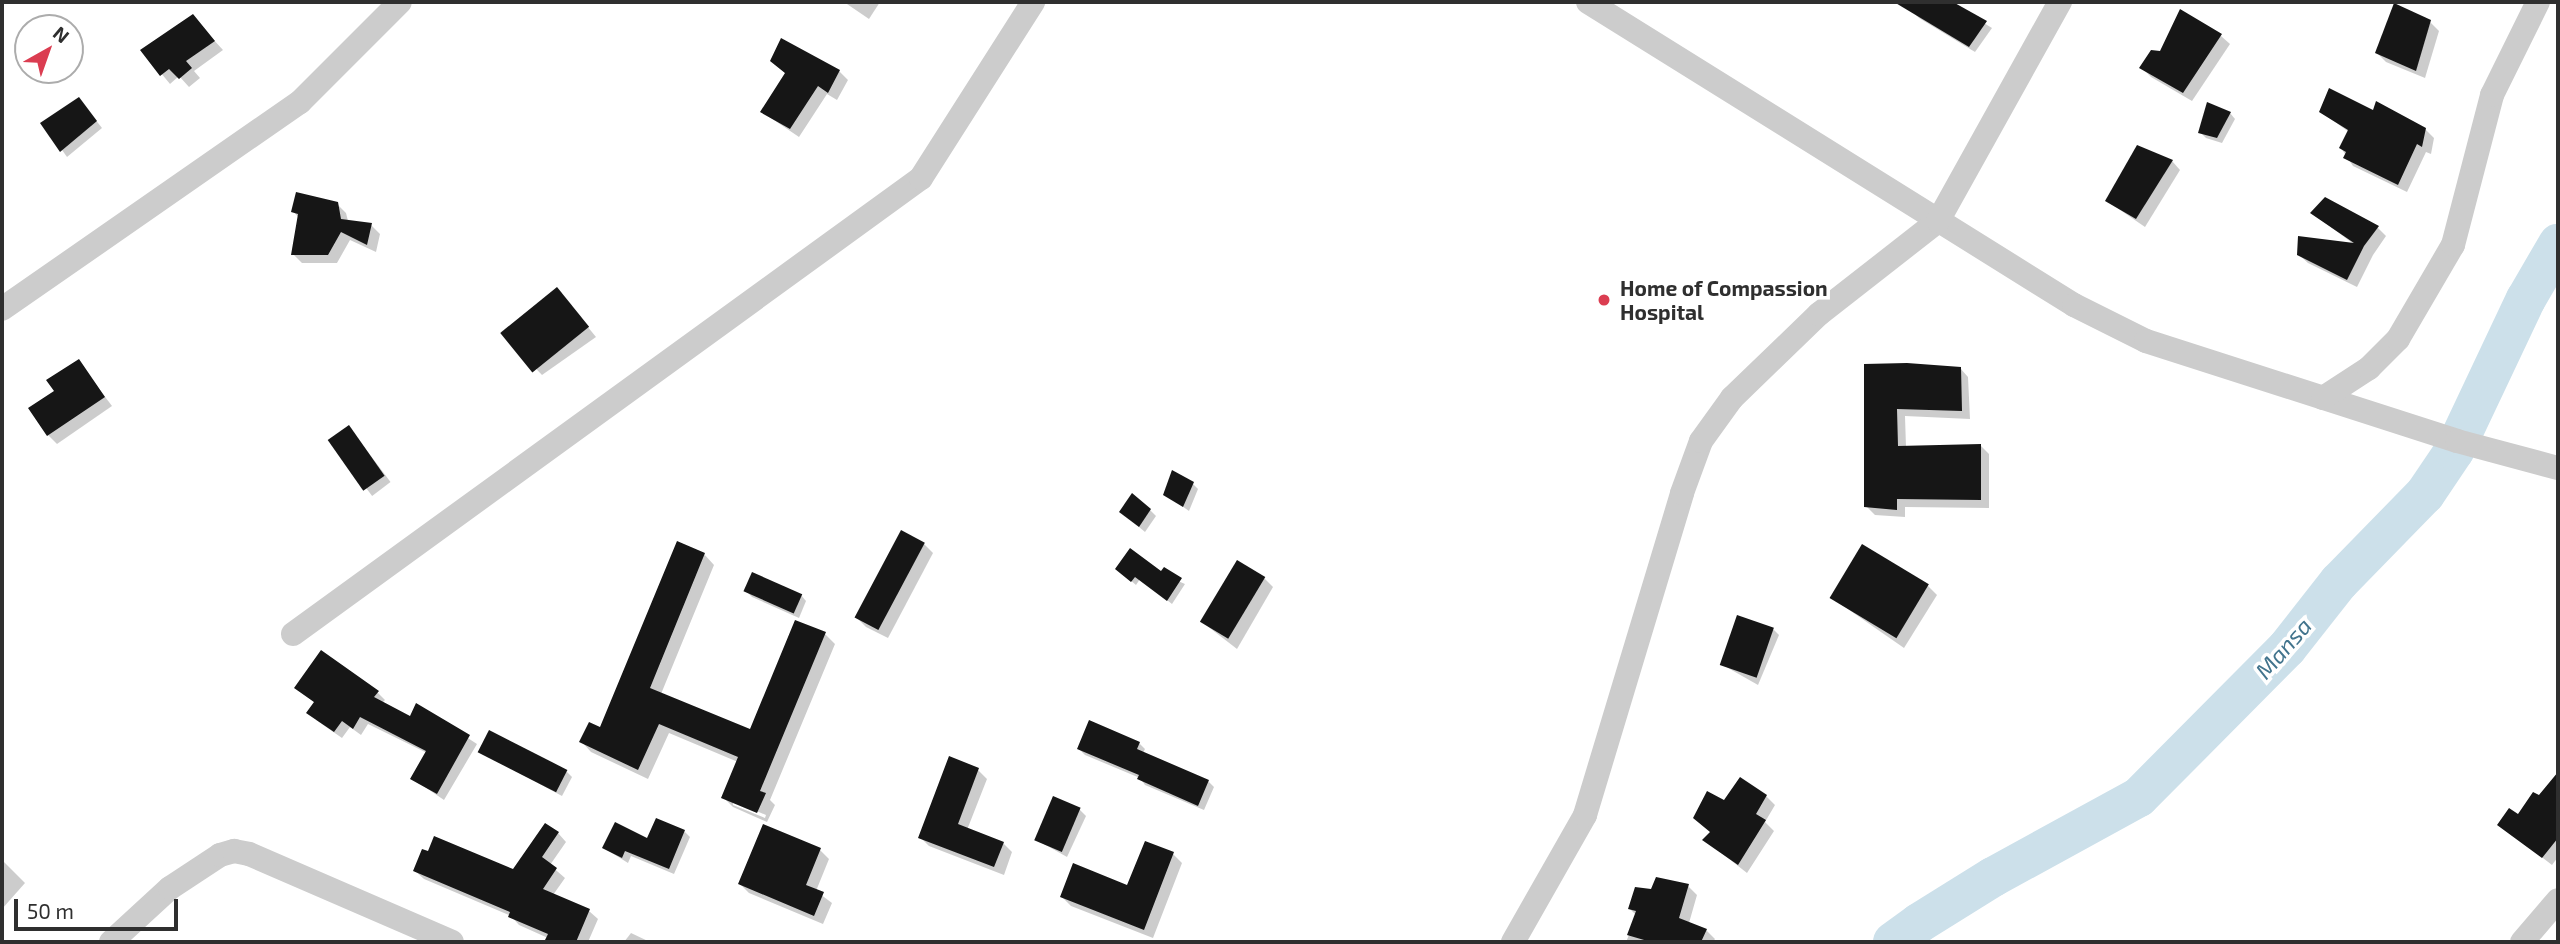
<!DOCTYPE html>
<style>
body{margin:0}
#map{position:relative;width:2560px;height:944px;overflow:hidden;background:#fff;font-family:"Exo 2",sans-serif}
div>[style]{position:absolute}
[style*='--x']{left:calc(var(--x)*1px);top:calc(var(--y)*1px);width:calc(var(--w)*1px);rotate:calc(var(--a)*1deg)}
.shadow>*{inset:0;background:#0003;transform-origin:0 0}
.river>*{height:40px;margin:-20px;padding:0 20px;transform-origin:20px;border-radius:20px;background:#cce0ea}
.building>*{inset:0;background:#161616;transform-origin:0 0}
.street>*{height:24px;margin:-12px;padding:0 12px;transform-origin:12px;border-radius:12px;background:#ccc}
.dots>*{width:19px;height:19px;translate:-50% -50%;box-sizing:border-box;border:4px solid #fff;border-radius:50%}
span{translate:-50% -50%;white-space:nowrap;text-align:center;line-height:1.15;-webkit-text-stroke:7px #fff;paint-order:stroke}
.poi-label{font-size:21px;color:#2f2f2f;font-weight:700}
.left{translate:0 -50%;text-align:left}
.water-label{font-size:23px;color:#42748d;font-style:italic}
.frame{position:absolute;inset:0;border:4px solid #2f2f2f;pointer-events:none}
.north{position:absolute;left:14px;top:14px;width:70px;height:70px;box-sizing:border-box;background:#fff;border:2px solid #acacac;border-radius:50%;rotate:40deg;font-size:19px;font-weight:700;line-height:28px;text-align:center;color:#2f2f2f}
.north::after{content:'';display:block;margin:auto;width:24px;height:32px;background:#db3d51;clip-path:polygon(50% 0,100% 100%,50% 72%,0 100%)}
.scale{position:absolute;left:14px;top:899px;width:164px;height:32px;box-sizing:border-box;border:4px solid #2f2f2f;border-top:0;padding-left:9px;font-size:21px;line-height:24px;white-space:nowrap;color:#2f2f2f;-webkit-text-stroke:5px #fff;paint-order:stroke}
</style>
<div id="map">
<div class="shadow">
<div style="clip-path:polygon(844px 2px,880px 2px,869px 19px)"></div>
<div style="clip-path:polygon(1919px 2px,1950px 2px,1992px 28px,1975px 52px,1919px 18px,1913px 12px)"></div>
<div style="clip-path:polygon(2430px 22px,2439px 31px,2425px 78px,2386px 62px,2377px 53px)"></div>
<div style="clip-path:polygon(201px 26px,223px 50px,194px 71px,200px 78px,189px 87px,179px 76px,170px 84px,142px 50px)"></div>
<div style="clip-path:polygon(2221px 36px,2230px 44px,2192px 101px,2151px 77px,2142px 68px,2161px 52px)"></div>
<div style="clip-path:polygon(772px 61px,839px 71px,848px 80px,837px 100px,827px 94px,799px 137px,762px 112px,786px 74px)"></div>
<div style="clip-path:polygon(79px 99px,102px 128px,67px 157px,43px 123px)"></div>
<div style="clip-path:polygon(2321px 112px,2374px 112px,2425px 129px,2434px 138px,2431px 154px,2426px 152px,2407px 192px,2353px 166px,2341px 148px,2349px 132px)"></div>
<div style="clip-path:polygon(2230px 113px,2235px 119px,2222px 143px,2206px 138px,2200px 132px)"></div>
<div style="clip-path:polygon(2172px 161px,2180px 170px,2145px 227px,2107px 201px)"></div>
<div style="clip-path:polygon(337px 204px,346px 213px,348px 221px,371px 225px,380px 234px,376px 252px,350px 240px,337px 263px,302px 263px,293px 254px,299px 218px,293px 211px)"></div>
<div style="clip-path:polygon(2312px 213px,2378px 228px,2386px 236px,2373px 255px,2357px 287px,2308px 263px,2298px 254px,2355px 245px)"></div>
<div style="clip-path:polygon(557px 289px,596px 337px,542px 375px,501px 332px)"></div>
<div style="clip-path:polygon(78px 361px,112px 406px,57px 444px,48px 435px,56px 391px)"></div>
<div style="clip-path:polygon(1866px 366px,1960px 368px,1968px 377px,1970px 419px,1905px 416px,1906px 447px,1981px 446px,1989px 454px,1989px 508px,1905px 507px,1905px 517px,1875px 515px,1866px 506px)"></div>
<div style="left:349px;top:427px;width:69px;height:23px;rotate:53deg"></div>
<div style="clip-path:polygon(1193px 484px,1198px 489px,1189px 511px,1165px 494px)"></div>
<div style="clip-path:polygon(1150px 510px,1156px 516px,1145px 532px,1127px 517px)"></div>
<div style="clip-path:polygon(924px 544px,933px 553px,888px 638px,866px 627px,857px 618px)"></div>
<div style="clip-path:polygon(evenodd,704px 554px,714px 565px,661px 694px,751px 732px,825px 634px,835px 644px,770px 800px,775px 805px,767px 822px,733px 807px,723px 797px,738px 762px,669px 733px,648px 779px,591px 752px,581px 741px,601px 730px,704px 554px,733px 801px,766px 815px,765px 818px,733px 805px,733px 801px)"></div>
<div style="clip-path:polygon(1122px 573px,1162px 574px,1185px 584px,1172px 604px,1140px 579px,1136px 585px)"></div>
<div style="clip-path:polygon(1264px 578px,1273px 587px,1237px 649px,1202px 622px)"></div>
<div style="clip-path:polygon(1928px 586px,1937px 595px,1904px 648px,1832px 598px)"></div>
<div style="clip-path:polygon(746px 591px,801px 595px,806px 601px,799px 618px,752px 597px)"></div>
<div style="clip-path:polygon(1738px 617px,1774px 630px,1779px 635px,1758px 685px,1721px 664px)"></div>
<div style="clip-path:polygon(296px 688px,377px 692px,385px 700px,382px 703px,410px 718px,417px 705px,477px 744px,444px 800px,413px 779px,427px 753px,368px 724px,361px 735px,350px 727px,342px 738px,316px 720px,315px 703px)"></div>
<div style="clip-path:polygon(1139px 743px,1145px 749px,1143px 753px,1208px 781px,1214px 787px,1204px 810px,1145px 785px,1140px 778px,1085px 755px,1079px 749px)"></div>
<div style="clip-path:polygon(480px 752px,566px 771px,572px 777px,562px 796px)"></div>
<div style="clip-path:polygon(978px 770px,987px 779px,967px 830px,1003px 843px,1012px 852px,1004px 875px,929px 846px,920px 837px)"></div>
<div style="clip-path:polygon(2555px 779px,2558px 782px,2558px 857px,2552px 865px,2500px 825px,2518px 816px)"></div>
<div style="clip-path:polygon(1766px 796px,1775px 805px,1765px 822px,1774px 831px,1747px 873px,1705px 840px,1712px 833px,1724px 803px)"></div>
<div style="clip-path:polygon(1080px 810px,1086px 816px,1067px 857px,1035px 839px)"></div>
<div style="clip-path:polygon(684px 831px,690px 837px,674px 874px,631px 856px,628px 863px,604px 848px)"></div>
<div style="clip-path:polygon(558px 833px,566px 842px,550px 865px,565px 878px,553px 895px,589px 911px,598px 919px,588px 942px,547px 942px,548px 938px,519px 925px,511px 916px,424px 879px,415px 871px,513px 871px)"></div>
<div style="clip-path:polygon(820px 850px,829px 859px,816px 891px,832px 903px,823px 924px,749px 893px,740px 884px)"></div>
<div style="clip-path:polygon(1173px 854px,1182px 863px,1153px 938px,1071px 906px,1062px 897px,1128px 887px)"></div>
<div style="clip-path:polygon(2px 860px,25px 883px,2px 909px)"></div>
<div style="clip-path:polygon(1688px 886px,1697px 895px,1689px 923px,1706px 930px,1715px 939px,1713px 942px,1626px 942px,1637px 916px,1630px 909px,1652px 891px)"></div>
<div style="clip-path:polygon(631px 933px,650px 942px,624px 942px)"></div>
</div>
<div class="river">
<div style="--x:1893;--y:942;--w:32;--a:-36"></div>
<div style="--x:1919;--y:923;--w:87;--a:-31.9"></div>
<div style="--x:1993;--y:877;--w:166;--a:-28.7"></div>
<div style="--x:2139;--y:797;--w:210;--a:-45.2"></div>
<div style="--x:2287;--y:648;--w:84;--a:-51.8"></div>
<div style="--x:2339;--y:582;--w:123;--a:-45.7"></div>
<div style="--x:2425;--y:494;--w:52;--a:-56"></div>
<div style="--x:2454;--y:451;--w:168;--a:-64.7"></div>
<div style="--x:2526;--y:299;--w:64;--a:-59.8"></div>
</div>
<div class="building">
<div style="clip-path:polygon(1894px 2px,1953px 2px,1987px 21px,1969px 47px)"></div>
<div style="clip-path:polygon(2394px 3px,2431px 20px,2416px 71px,2375px 53px)"></div>
<div style="clip-path:polygon(2180px 9px,2222px 34px,2183px 93px,2139px 68px,2151px 50px,2160px 51px)"></div>
<div style="clip-path:polygon(193px 14px,215px 41px,186px 61px,192px 68px,179px 79px,169px 69px,160px 76px,140px 50px)"></div>
<div style="clip-path:polygon(781px 38px,840px 70px,828px 93px,818px 86px,790px 129px,760px 112px,785px 73px,770px 61px)"></div>
<div style="clip-path:polygon(2329px 88px,2373px 110px,2376px 101px,2426px 128px,2422px 147px,2417px 144px,2398px 185px,2343px 158px,2346px 152px,2339px 148px,2348px 130px,2319px 112px)"></div>
<div style="clip-path:polygon(79px 97px,97px 121px,60px 152px,40px 123px)"></div>
<div style="clip-path:polygon(2207px 102px,2231px 112px,2217px 138px,2198px 133px)"></div>
<div style="clip-path:polygon(2137px 145px,2173px 160px,2136px 219px,2105px 201px)"></div>
<div style="clip-path:polygon(296px 192px,338px 202px,341px 219px,372px 223px,367px 245px,341px 232px,328px 255px,291px 255px,298px 214px,291px 212px)"></div>
<div style="clip-path:polygon(2325px 197px,2379px 226px,2364px 246px,2347px 280px,2297px 255px,2298px 236px,2354px 243px,2310px 213px)"></div>
<div style="left:557px;top:287px;width:51px;height:73px;rotate:51deg"></div>
<div style="clip-path:polygon(79px 359px,105px 397px,47px 436px,28px 408px,54px 391px,46px 380px)"></div>
<div style="clip-path:polygon(1907px 363px,1961px 367px,1962px 411px,1897px 409px,1898px 446px,1981px 444px,1981px 500px,1897px 499px,1897px 510px,1864px 507px,1864px 364px)"></div>
<div style="left:349px;top:425px;width:62px;height:26px;rotate:55deg"></div>
<div style="clip-path:polygon(1172px 470px,1194px 482px,1183px 507px,1163px 495px)"></div>
<div style="clip-path:polygon(1132px 493px,1151px 509px,1139px 527px,1119px 512px)"></div>
<div style="left:901px;top:530px;width:27px;height:99px;rotate:28deg"></div>
<div style="clip-path:polygon(677px 541px,705px 553px,650px 688px,750px 729px,795px 620px,826px 632px,760px 791px,766px 793px,757px 813px,721px 798px,738px 757px,659px 724px,638px 770px,579px 742px,589px 722px,600px 727px)"></div>
<div style="left:1862px;top:544px;width:78px;height:63px;rotate:31deg"></div>
<div style="clip-path:polygon(1130px 548px,1161px 571px,1164px 567px,1182px 578px,1167px 601px,1135px 577px,1131px 582px,1115px 569px)"></div>
<div style="left:1237px;top:560px;width:33px;height:72px;rotate:31deg"></div>
<div style="left:752px;top:572px;width:55px;height:21px;rotate:24deg"></div>
<div style="left:1737px;top:615px;width:39px;height:53px;rotate:19deg"></div>
<div style="clip-path:polygon(321px 650px,379px 691px,374px 697px,410px 716px,416px 703px,470px 735px,437px 794px,410px 779px,426px 751px,360px 717px,353px 729px,342px 721px,334px 732px,306px 713px,314px 702px,294px 688px)"></div>
<div style="clip-path:polygon(1089px 720px,1140px 742px,1137px 749px,1209px 780px,1198px 806px,1137px 779px,1139px 775px,1077px 749px)"></div>
<div style="left:489px;top:730px;width:88px;height:25px;rotate:27deg"></div>
<div style="clip-path:polygon(949px 756px,979px 768px,958px 824px,1004px 842px,994px 867px,918px 838px)"></div>
<div style="clip-path:polygon(2558px 772px,2558px 838px,2542px 858px,2497px 825px,2509px 808px,2518px 814px,2533px 792px,2539px 795px)"></div>
<div style="clip-path:polygon(1740px 777px,1767px 795px,1756px 814px,1766px 820px,1738px 865px,1702px 840px,1710px 832px,1693px 818px,1707px 791px,1724px 800px)"></div>
<div style="left:1053px;top:796px;width:30px;height:48px;rotate:23deg"></div>
<div style="clip-path:polygon(656px 818px,685px 830px,669px 869px,625px 851px,622px 858px,602px 848px,615px 822px,647px 838px)"></div>
<div style="clip-path:polygon(545px 823px,559px 832px,542px 857px,557px 868px,543px 889px,590px 909px,576px 942px,544px 942px,548px 934px,508px 917px,510px 912px,413px 871px,422px 849px,428px 851px,434px 836px,513px 869px)"></div>
<div style="clip-path:polygon(763px 824px,821px 848px,806px 885px,824px 892px,814px 916px,738px 884px)"></div>
<div style="clip-path:polygon(1145px 841px,1174px 852px,1144px 930px,1060px 897px,1073px 863px,1127px 885px)"></div>
<div style="clip-path:polygon(1656px 877px,1689px 884px,1679px 918px,1707px 929px,1701px 942px,1651px 942px,1627px 935px,1636px 911px,1628px 909px,1635px 887px,1651px 889px)"></div>
</div>
<div class="street">
<div style="--x:1588;--y:2;--w:573;--a:31.94"></div>
<div style="--x:2074;--y:305;--w:80;--a:26.6"></div>
<div style="--x:2146;--y:341;--w:327;--a:17.8"></div>
<div style="--x:2457;--y:441;--w:105;--a:15"></div>
<div style="--x:2;--y:309;--w:363;--a:-34.8"></div>
<div style="--x:300;--y:102;--w:141;--a:-45"></div>
<div style="--x:2323;--y:398;--w:55;--a:-33.1"></div>
<div style="--x:2369;--y:368;--w:41;--a:-45"></div>
<div style="--x:2398;--y:339;--w:109;--a:-59.7"></div>
<div style="--x:2453;--y:245;--w:155;--a:-75.4"></div>
<div style="--x:2492;--y:95;--w:104;--a:-63.7"></div>
<div style="--x:293;--y:634;--w:776;--a:-35.98"></div>
<div style="--x:921;--y:178;--w:209;--a:-57.5"></div>
<div style="--x:111;--y:942;--w:80;--a:-42.5"></div>
<div style="--x:170;--y:888;--w:60;--a:-33.4"></div>
<div style="--x:220;--y:855;--w:15;--a:-16"></div>
<div style="--x:234;--y:851;--w:15;--a:11"></div>
<div style="--x:249;--y:854;--w:221;--a:23.4"></div>
<div style="--x:1513;--y:942;--w:146;--a:-60.4"></div>
<div style="--x:1585;--y:815;--w:336;--a:-73.2"></div>
<div style="--x:1682;--y:493;--w:55;--a:-69.9"></div>
<div style="--x:1701;--y:441;--w:53;--a:-54.2"></div>
<div style="--x:1732;--y:398;--w:121;--a:-44"></div>
<div style="--x:1819;--y:314;--w:151;--a:-38"></div>
<div style="--x:1938;--y:221;--w:251;--a:-60.9"></div>
<div style="--x:2522;--y:942;--w:55;--a:-49.4"></div>
</div>
<div class="dots">
<div style="left:1604px;top:300px;background:#db3d51"></div>
</div>
<div class="poi-label">
<span class="left" style="left:1620px;top:300px">Home of Compassion<br>Hospital</span>
</div>
<div class="water-label">
<span style="left:2283px;top:648px;rotate:-49deg">Mansa</span>
</div>
<div class="frame"></div>
<div class="north">N</div>
<div class="scale">50 m</div>
</div>
